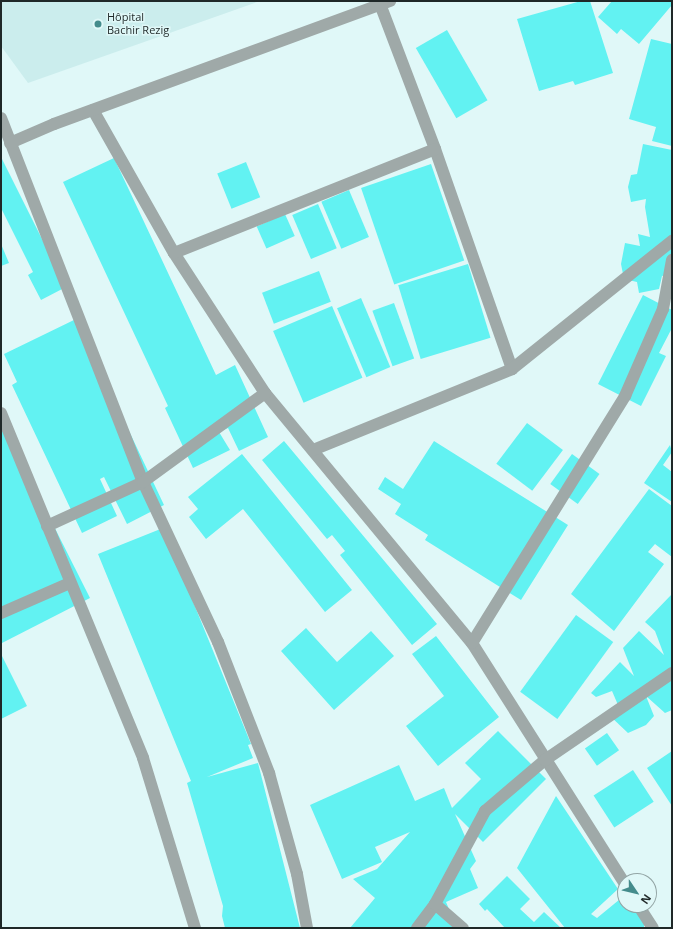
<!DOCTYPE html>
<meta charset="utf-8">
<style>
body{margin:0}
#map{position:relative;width:673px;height:929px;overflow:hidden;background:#e0f8f8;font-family:"Open Sans",sans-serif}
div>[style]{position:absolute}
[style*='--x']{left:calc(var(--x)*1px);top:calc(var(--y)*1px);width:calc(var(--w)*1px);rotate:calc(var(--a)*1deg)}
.built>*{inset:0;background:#cbeded}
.building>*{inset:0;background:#62f2f2;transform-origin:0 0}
.minor>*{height:12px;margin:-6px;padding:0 6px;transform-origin:6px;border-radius:6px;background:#9fa9a8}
.dots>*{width:11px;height:11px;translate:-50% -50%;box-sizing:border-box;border:2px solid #e0f8f8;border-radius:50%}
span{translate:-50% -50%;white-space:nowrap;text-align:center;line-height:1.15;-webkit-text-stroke:3px #e0f8f8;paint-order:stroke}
.poi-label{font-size:11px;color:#1f2828}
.left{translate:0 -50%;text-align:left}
.frame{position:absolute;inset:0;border:2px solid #1f2828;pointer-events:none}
.north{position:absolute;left:617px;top:873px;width:40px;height:40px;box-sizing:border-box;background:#e0f8f8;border:1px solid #93a5a5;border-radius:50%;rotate:125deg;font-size:11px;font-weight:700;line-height:16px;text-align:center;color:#1f2828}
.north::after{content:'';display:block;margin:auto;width:14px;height:18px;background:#448c8c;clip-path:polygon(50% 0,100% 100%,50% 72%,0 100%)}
</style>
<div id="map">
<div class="built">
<div style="clip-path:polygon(1px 1px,260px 1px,28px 83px,1px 46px)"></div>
</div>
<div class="building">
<div style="clip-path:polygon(581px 1px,590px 1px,613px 73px,575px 85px,573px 81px,539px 91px,517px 19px)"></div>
<div style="clip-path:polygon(612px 1px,672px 1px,672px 5px,639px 44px,621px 29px,617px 34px,598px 17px)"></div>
<div style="left:447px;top:30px;width:81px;height:36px;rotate:60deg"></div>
<div style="clip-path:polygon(651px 39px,672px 44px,672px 146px,652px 141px,656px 127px,629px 119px)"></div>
<div style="clip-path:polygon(643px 144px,672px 150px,672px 274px,662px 276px,659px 289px,639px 293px,637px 282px,624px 279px,621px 264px,625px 243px,640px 246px,638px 234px,650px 237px,645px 207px,646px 199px,631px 202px,628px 187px,631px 175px,637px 174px)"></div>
<div style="clip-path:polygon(1px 157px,66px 287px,41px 300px,28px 275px,33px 272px,1px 208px)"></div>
<div style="clip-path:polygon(114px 158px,216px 375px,235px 365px,268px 437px,239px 451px,228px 428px,219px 432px,230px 450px,193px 468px,165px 408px,168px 406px,63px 182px)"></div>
<div style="left:246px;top:162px;width:38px;height:31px;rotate:68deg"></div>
<div style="left:431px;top:164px;width:102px;height:74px;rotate:71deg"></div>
<div style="left:349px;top:190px;width:51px;height:30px;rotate:67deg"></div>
<div style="left:318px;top:204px;width:48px;height:28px;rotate:67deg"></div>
<div style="left:285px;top:214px;width:24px;height:31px;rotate:66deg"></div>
<div style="clip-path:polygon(1px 244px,9px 263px,1px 266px)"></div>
<div style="left:468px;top:264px;width:77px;height:73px;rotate:73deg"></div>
<div style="left:319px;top:271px;width:33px;height:61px;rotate:69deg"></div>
<div style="clip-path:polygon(643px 295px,672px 310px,672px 328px,659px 353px,666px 356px,641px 406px,598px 384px)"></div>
<div style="left:361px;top:298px;width:75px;height:26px;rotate:67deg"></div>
<div style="left:394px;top:303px;width:59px;height:23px;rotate:70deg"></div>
<div style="left:332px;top:306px;width:78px;height:64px;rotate:67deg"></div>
<div style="clip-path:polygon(76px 319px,164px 505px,127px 524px,104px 477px,100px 479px,117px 516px,82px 533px,12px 385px,17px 382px,4px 354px)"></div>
<div style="clip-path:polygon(1px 421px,90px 598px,2px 643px,1px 628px)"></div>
<div style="left:527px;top:423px;width:45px;height:51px;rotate:37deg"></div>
<div style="clip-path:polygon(284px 441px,437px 624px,412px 645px,340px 555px,345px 551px,332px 535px,327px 539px,262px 460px)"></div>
<div style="clip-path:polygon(434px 441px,568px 525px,521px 600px,425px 540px,428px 535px,395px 514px,401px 504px,378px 489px,385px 477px,403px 489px)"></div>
<div style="clip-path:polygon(670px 445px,672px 452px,663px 465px,672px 472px,672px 502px,644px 483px)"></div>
<div style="clip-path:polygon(242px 454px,352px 590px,325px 612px,243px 509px,206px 539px,189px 517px,198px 509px,188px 497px)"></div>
<div style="left:572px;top:454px;width:34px;height:37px;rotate:36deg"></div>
<div style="clip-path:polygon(649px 489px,672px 506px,672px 557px,655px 544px,648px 552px,664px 564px,614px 631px,571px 594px)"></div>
<div style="clip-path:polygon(163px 528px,251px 744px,248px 745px,253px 758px,207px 777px,258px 763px,300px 928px,225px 928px,222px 916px,223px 906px,187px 783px,191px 781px,98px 554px)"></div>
<div style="clip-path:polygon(672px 594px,672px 710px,665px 713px,646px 696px,654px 716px,646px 725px,628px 733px,609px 715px,618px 705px,612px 691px,596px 697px,591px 693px,620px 662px,634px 676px,623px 648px,639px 631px,664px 655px,655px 631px,645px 622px)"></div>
<div style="left:576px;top:615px;width:46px;height:95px;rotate:36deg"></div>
<div style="clip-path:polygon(306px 628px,337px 662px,371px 631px,394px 656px,334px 710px,281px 651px)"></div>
<div style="clip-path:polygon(436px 636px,499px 717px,438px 766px,406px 726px,444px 696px,412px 654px)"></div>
<div style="clip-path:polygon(1px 654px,27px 706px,1px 719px)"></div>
<div style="clip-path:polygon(498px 731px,546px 779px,483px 842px,455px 814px,476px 861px,470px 869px,478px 888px,446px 902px,456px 926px,451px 928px,350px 928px,375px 898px,353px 879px,377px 869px,410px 832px,375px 847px,382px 862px,342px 879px,310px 805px,399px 765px,415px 801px,444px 788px,452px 808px,481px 779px,465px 763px)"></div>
<div style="left:607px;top:733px;width:21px;height:27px;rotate:55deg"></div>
<div style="clip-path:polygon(672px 751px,672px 806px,647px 768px)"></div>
<div style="left:633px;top:770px;width:38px;height:47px;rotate:57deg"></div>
<div style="clip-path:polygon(556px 796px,618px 889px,591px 914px,597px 918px,625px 895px,625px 905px,633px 905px,644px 923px,644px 928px,565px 928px,517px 868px)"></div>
<div style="clip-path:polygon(507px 876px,530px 899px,520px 909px,534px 922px,544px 912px,561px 928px,505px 928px,487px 909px,485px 911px,479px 904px)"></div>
</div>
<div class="minor">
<div style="--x:380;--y:4;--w:155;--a:69.2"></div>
<div style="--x:435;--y:149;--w:233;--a:70.7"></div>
<div style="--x:93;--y:110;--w:164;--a:60.5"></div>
<div style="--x:174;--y:253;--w:167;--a:57"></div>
<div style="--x:265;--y:393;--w:325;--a:50.4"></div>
<div style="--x:472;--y:643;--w:285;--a:57.6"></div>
<div style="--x:1;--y:118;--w:391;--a:68.7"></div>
<div style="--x:143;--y:482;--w:177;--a:64.9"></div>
<div style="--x:218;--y:642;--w:141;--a:68.7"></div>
<div style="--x:269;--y:773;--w:105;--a:74.5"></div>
<div style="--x:297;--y:874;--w:55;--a:79.5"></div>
<div style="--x:10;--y:143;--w:48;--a:-23.4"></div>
<div style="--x:54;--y:124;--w:358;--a:-20.1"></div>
<div style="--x:174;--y:253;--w:281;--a:-21.7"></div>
<div style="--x:1;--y:413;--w:373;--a:67.6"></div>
<div style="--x:143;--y:758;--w:178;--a:73"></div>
<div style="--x:313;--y:450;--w:215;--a:-22.1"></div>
<div style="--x:512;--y:369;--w:205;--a:-38.7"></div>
<div style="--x:47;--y:526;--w:106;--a:-24.6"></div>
<div style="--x:143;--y:482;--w:151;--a:-36.1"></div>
<div style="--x:1;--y:613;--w:75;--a:-23.5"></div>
<div style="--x:472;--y:643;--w:291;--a:-58.2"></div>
<div style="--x:625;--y:396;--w:95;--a:-66.4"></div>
<div style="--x:663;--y:309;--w:50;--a:-79.6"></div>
<div style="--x:435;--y:904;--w:37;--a:41"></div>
<div style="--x:638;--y:905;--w:27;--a:57"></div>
<div style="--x:417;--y:928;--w:30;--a:-53"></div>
<div style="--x:435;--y:904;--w:106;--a:-61.7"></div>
<div style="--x:485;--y:811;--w:79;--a:-40.4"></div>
<div style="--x:545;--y:760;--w:154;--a:-34.4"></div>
</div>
<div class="dots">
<div style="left:98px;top:24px;background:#448c8c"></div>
</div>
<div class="poi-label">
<span class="left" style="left:107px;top:24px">Hôpital<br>Bachir Rezig</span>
</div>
<div class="frame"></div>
<div class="north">N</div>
</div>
